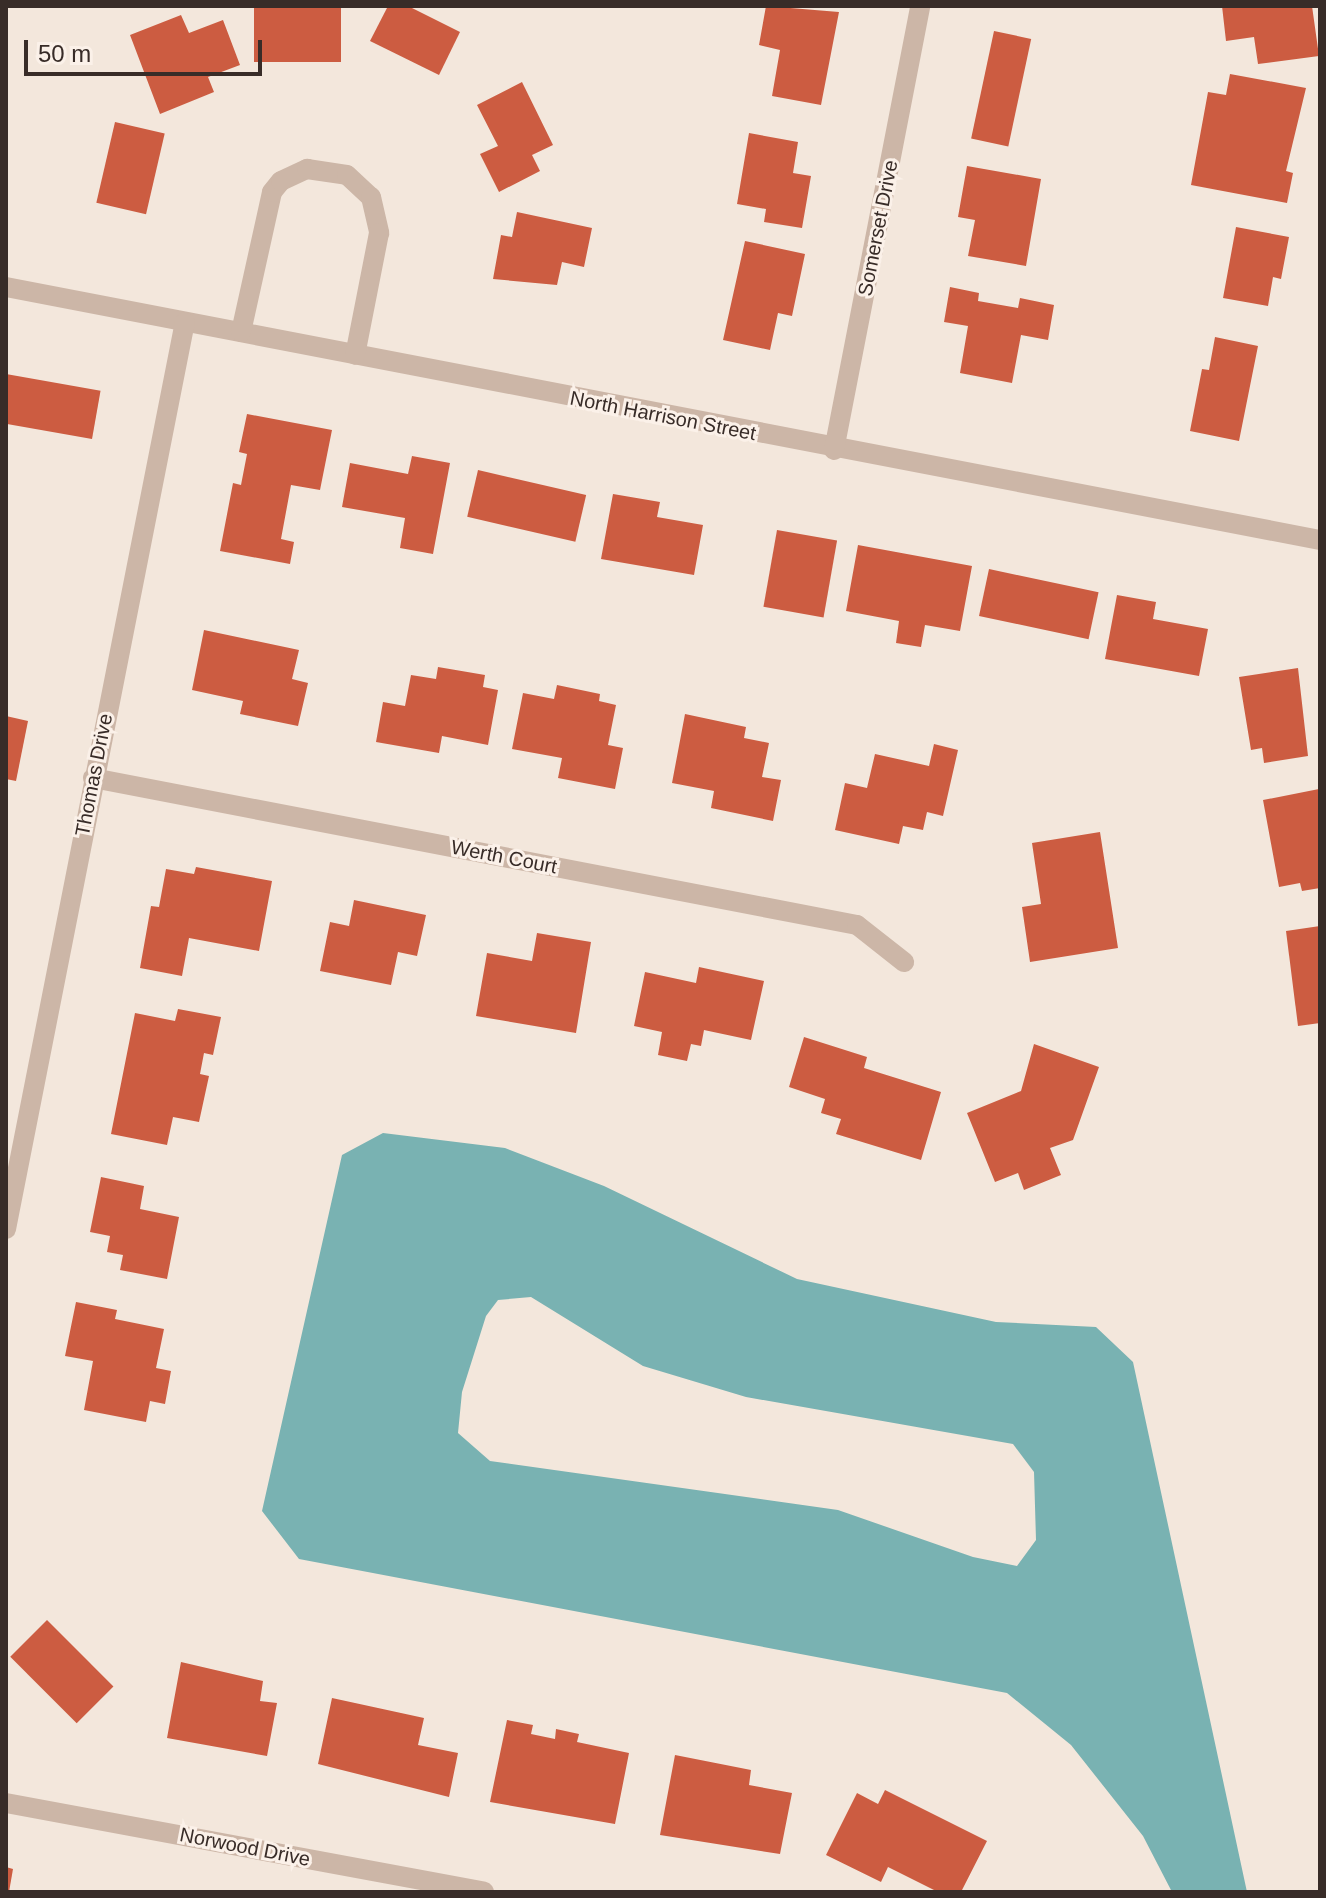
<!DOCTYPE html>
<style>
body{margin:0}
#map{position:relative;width:1326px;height:1898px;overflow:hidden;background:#f3e7dc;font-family:Arial,sans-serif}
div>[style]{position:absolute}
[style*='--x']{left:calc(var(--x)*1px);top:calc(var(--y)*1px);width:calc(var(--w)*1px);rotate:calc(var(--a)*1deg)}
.water>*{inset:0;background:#79b2b2}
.building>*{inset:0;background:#cc5c41;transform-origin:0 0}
.minor>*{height:20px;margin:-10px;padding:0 10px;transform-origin:10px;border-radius:10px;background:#ccb6a7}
span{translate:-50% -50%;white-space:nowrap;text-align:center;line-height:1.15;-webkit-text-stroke:6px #fbf1e9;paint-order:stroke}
.street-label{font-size:20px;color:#382c28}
.frame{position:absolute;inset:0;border:8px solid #382c28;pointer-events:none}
.scale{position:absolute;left:24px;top:40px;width:238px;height:36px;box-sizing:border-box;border:4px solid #382c28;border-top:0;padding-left:10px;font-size:24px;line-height:28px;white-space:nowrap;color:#382c28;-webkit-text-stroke:6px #fbf1e9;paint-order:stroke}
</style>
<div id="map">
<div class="water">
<div style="clip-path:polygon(evenodd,383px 1133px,505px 1148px,604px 1186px,797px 1279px,996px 1322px,1096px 1327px,1133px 1362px,1247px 1892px,1172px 1892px,1143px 1836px,1071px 1745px,1007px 1693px,299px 1559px,262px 1511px,342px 1155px,383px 1133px,531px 1297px,643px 1366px,746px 1397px,1013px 1444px,1034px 1472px,1036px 1540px,1017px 1566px,973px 1557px,838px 1510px,490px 1461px,458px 1433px,462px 1392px,486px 1316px,498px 1300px,531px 1297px)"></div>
</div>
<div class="building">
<div style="left:254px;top:6px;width:87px;height:56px"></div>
<div style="clip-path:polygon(388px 6px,408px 6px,460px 32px,439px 75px,370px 41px)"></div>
<div style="clip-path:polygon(766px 6px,839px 12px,821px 105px,772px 96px,780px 50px,759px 45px)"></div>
<div style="clip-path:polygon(1222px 6px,1312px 6px,1319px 56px,1258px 64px,1254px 37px,1226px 41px)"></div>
<div style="clip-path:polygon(181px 15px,189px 33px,223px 20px,240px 65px,208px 77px,214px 92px,160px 114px,130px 35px)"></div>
<div style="left:994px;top:31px;width:38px;height:110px;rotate:12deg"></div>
<div style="clip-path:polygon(1230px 74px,1306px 88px,1286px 171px,1293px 173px,1287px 203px,1191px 185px,1208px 92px,1226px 95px)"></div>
<div style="clip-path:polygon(522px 82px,553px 145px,532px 155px,540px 171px,499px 192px,480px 154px,498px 146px,477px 105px)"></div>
<div style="left:115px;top:122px;width:51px;height:83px;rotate:13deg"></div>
<div style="clip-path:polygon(749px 133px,798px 142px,793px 173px,811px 176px,802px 228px,764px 222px,766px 209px,737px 204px)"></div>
<div style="clip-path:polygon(967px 166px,1041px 179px,1026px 266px,968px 256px,975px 220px,958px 217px)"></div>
<div style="clip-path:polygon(517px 212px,592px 228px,584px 267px,562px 262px,557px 285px,493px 279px,501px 235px,512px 237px)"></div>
<div style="clip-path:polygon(1236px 227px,1289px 237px,1281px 279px,1273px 277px,1268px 306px,1223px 298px)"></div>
<div style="clip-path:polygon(745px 241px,805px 254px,792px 316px,778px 313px,770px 350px,723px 340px)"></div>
<div style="clip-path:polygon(950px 287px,979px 293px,978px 301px,1018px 308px,1020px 298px,1054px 305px,1048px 340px,1021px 335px,1012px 383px,960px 373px,968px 326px,944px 322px)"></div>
<div style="clip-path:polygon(1215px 337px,1258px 346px,1239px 441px,1190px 431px,1202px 369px,1209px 370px)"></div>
<div style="left:6px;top:374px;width:96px;height:49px;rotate:10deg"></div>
<div style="clip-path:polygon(247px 414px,332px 430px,320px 490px,291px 485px,281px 539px,294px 542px,290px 564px,220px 551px,233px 483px,241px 485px,247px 454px,239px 452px)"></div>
<div style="clip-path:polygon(412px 456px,450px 463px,433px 554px,400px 548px,405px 518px,342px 507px,350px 463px,408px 474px)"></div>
<div style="left:478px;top:470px;width:111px;height:48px;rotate:13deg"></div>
<div style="clip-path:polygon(613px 494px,660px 502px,657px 517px,703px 525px,694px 575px,601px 559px)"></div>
<div style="left:777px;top:530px;width:61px;height:78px;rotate:10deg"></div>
<div style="clip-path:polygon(858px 545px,972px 566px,960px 631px,925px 625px,921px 647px,896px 643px,899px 621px,846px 611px)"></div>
<div style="left:989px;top:569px;width:112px;height:48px;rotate:12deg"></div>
<div style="clip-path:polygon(1117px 595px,1156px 602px,1153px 619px,1208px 629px,1199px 676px,1105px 659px)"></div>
<div style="clip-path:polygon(204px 630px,299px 650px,292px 679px,308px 683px,298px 726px,240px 714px,243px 701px,192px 690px)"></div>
<div style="clip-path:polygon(438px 667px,485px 675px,483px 687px,498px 690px,488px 745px,442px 736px,439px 753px,376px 742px,383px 702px,405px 706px,411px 675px,436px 679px)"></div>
<div style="clip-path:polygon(1298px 668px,1308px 756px,1264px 763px,1262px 748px,1251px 750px,1239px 677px)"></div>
<div style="clip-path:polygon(557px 685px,600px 694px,599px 701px,616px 705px,608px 745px,623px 748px,615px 789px,558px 778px,562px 758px,512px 749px,523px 693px,554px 699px)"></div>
<div style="clip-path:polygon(685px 714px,746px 727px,744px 738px,769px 743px,762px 777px,781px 780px,773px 821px,711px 808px,714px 791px,672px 783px)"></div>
<div style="clip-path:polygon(6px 716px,28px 721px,16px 781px,6px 779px)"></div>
<div style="clip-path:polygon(934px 744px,958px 750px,943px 816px,927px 812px,923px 830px,903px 826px,899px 844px,835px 830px,845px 783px,867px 788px,875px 754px,929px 766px)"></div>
<div style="clip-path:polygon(1319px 789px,1320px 888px,1302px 891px,1300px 883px,1279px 887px,1263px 800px)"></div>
<div style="clip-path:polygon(1100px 832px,1118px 948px,1030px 962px,1022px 907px,1041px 904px,1032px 843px)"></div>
<div style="clip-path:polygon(196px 867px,272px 881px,259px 951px,189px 938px,182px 976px,140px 968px,151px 906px,159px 907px,166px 869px,194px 874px)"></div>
<div style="clip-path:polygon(354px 900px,426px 915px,417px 956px,398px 952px,391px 985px,320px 971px,330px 922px,349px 926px)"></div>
<div style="clip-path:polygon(1320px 926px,1320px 1023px,1298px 1026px,1286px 931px)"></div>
<div style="clip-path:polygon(537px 933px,591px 942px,576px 1033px,476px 1016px,487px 953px,532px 961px)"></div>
<div style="clip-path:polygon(699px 967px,764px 981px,751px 1040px,704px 1030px,701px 1046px,691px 1044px,687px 1061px,658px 1055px,662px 1032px,634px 1026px,645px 972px,696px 983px)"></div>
<div style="clip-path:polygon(178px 1009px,221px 1017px,213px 1055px,204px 1053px,200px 1074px,209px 1076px,199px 1122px,173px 1117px,167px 1145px,111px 1134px,135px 1013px,175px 1021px)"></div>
<div style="clip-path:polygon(804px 1037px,867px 1057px,864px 1068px,941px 1092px,921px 1160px,836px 1134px,841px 1119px,821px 1113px,825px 1099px,789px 1087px)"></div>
<div style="clip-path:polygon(1034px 1044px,1099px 1067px,1073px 1140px,1050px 1148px,1061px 1175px,1024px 1190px,1018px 1173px,995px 1182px,967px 1113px,1021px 1091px)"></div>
<div style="clip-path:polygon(101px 1177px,144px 1186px,140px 1209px,179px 1217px,167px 1279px,120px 1270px,123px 1255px,107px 1252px,110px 1236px,90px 1232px)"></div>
<div style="clip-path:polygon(76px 1302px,117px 1310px,115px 1319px,164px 1329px,156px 1368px,171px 1371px,165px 1404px,150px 1401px,146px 1422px,84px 1410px,93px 1361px,65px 1356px)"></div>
<div style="left:47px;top:1620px;width:94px;height:52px;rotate:45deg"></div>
<div style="clip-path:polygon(181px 1662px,263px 1681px,260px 1701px,277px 1703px,267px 1756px,167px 1738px)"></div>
<div style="clip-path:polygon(332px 1698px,424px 1718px,418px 1745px,458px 1753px,449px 1797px,318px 1764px)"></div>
<div style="clip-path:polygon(507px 1720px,533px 1725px,531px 1734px,555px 1739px,556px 1729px,579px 1734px,577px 1742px,629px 1753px,615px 1824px,490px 1802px)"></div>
<div style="clip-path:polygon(675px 1755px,751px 1770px,749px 1785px,792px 1793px,780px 1854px,660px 1835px)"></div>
<div style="clip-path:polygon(885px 1790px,987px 1841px,961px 1892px,938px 1892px,888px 1867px,881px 1882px,826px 1855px,857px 1793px,878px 1804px)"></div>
<div style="clip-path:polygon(6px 1867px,13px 1869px,9px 1892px,6px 1892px)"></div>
</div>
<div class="minor">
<div style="--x:6;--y:287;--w:1338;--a:10.9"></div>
<div style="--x:241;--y:332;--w:143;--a:-77.5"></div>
<div style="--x:272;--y:192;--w:14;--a:-51"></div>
<div style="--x:281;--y:181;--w:29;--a:-25"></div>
<div style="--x:307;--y:169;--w:40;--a:8.5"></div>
<div style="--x:347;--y:175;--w:33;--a:43"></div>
<div style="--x:371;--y:197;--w:37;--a:77"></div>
<div style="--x:379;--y:233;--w:124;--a:101.1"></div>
<div style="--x:834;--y:450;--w:452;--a:-79"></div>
<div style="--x:93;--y:778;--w:778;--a:10.89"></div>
<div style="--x:857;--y:925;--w:60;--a:38.2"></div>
<div style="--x:6;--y:1229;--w:924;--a:-78.84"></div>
<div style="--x:6;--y:1803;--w:486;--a:10.5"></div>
</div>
<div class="street-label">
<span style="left:878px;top:228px;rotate:-79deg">Somerset Drive</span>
<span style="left:663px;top:416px;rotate:11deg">North Harrison Street</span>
<span style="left:94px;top:775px;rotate:-79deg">Thomas Drive</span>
<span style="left:504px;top:857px;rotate:11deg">Werth Court</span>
<span style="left:245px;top:1847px;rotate:11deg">Norwood Drive</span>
</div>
<div class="frame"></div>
<div class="scale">50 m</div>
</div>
